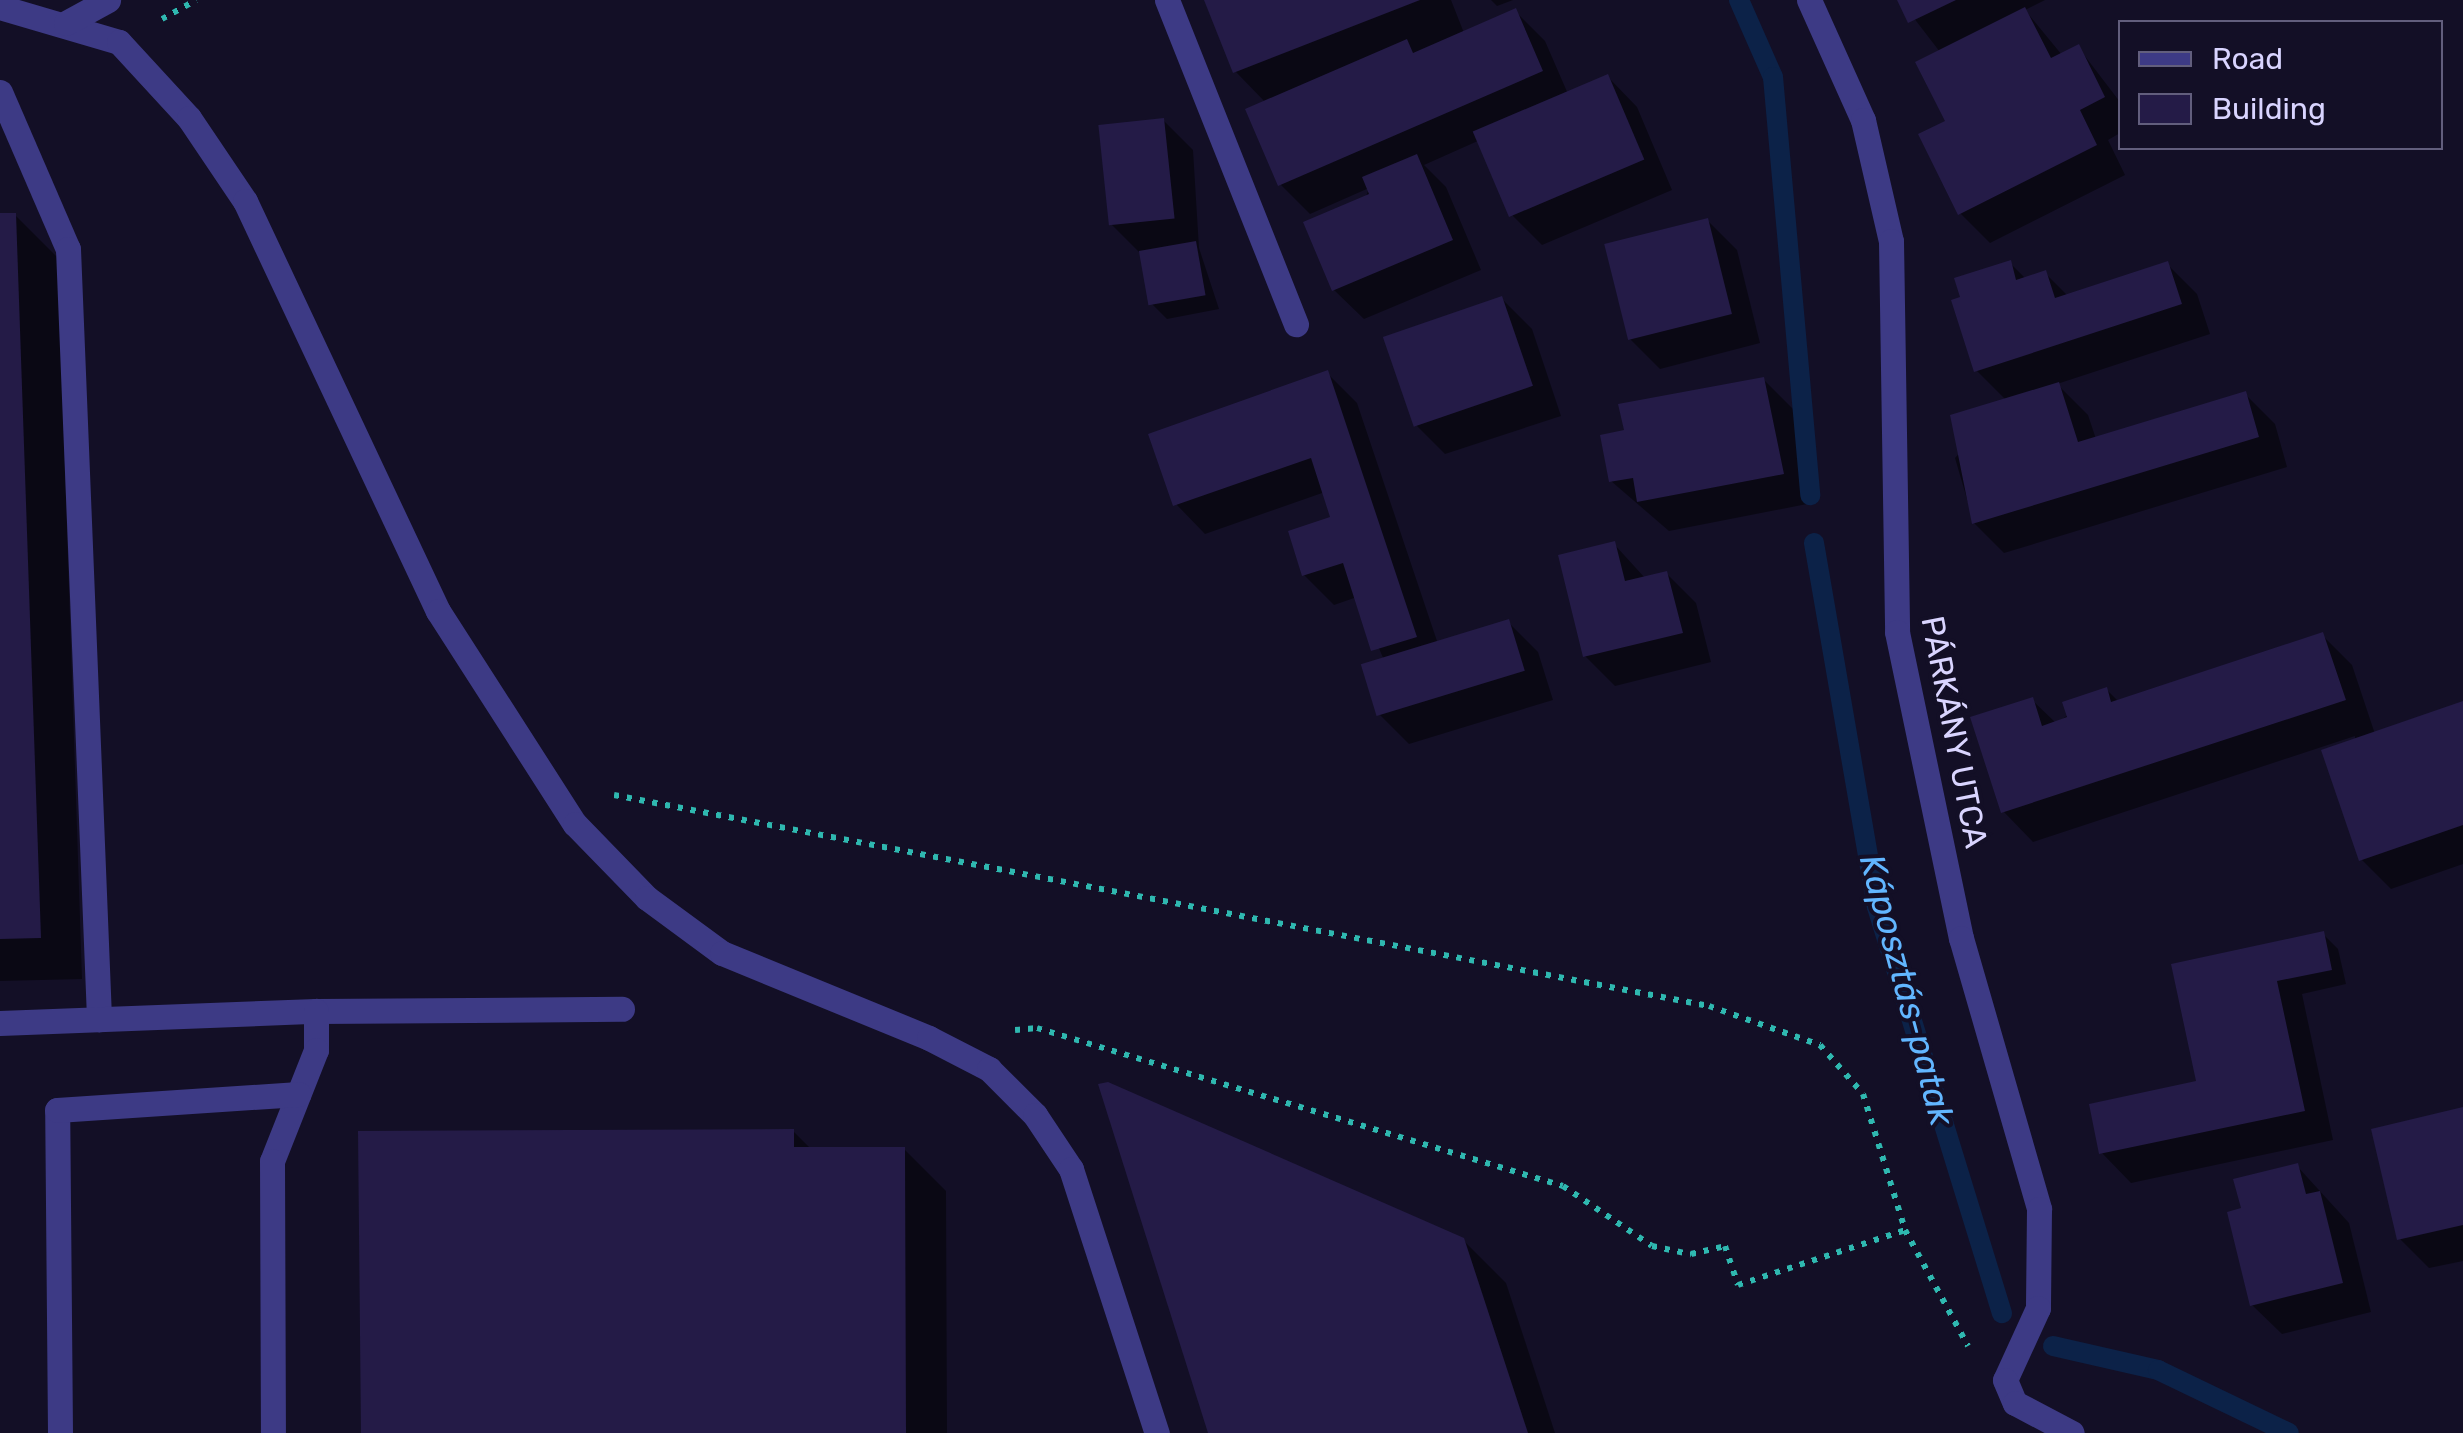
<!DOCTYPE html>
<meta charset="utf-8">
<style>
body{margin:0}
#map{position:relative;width:2463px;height:1433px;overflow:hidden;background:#130f26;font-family:Rubik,sans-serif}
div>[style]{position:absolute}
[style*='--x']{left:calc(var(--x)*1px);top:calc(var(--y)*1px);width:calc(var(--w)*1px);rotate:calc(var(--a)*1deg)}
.shadow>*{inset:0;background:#0007}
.stream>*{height:20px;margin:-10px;padding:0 10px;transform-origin:10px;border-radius:10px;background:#0c2248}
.building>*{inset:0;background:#241b47;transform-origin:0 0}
.path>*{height:6px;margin-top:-3px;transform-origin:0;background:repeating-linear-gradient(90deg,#2fb8b0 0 5px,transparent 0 13px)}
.service>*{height:25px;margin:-12.5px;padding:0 12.5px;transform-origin:12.5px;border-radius:12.5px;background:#3d3a85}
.minor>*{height:25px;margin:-12.5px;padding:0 12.5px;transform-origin:12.5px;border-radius:12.5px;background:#3d3a85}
span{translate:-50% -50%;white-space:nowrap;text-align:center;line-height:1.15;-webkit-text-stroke:8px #130f26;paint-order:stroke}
.street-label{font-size:32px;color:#d9d4ff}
.water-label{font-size:35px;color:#62b6ff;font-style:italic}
.legend{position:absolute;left:2118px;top:20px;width:325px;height:130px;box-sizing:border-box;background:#130f26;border:2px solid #625e7d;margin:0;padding:12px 18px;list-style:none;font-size:30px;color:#d9d4ff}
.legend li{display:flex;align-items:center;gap:20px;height:50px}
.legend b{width:50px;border:2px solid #625e7d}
</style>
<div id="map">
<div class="shadow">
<div style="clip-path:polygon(1207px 0,1451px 0,1464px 33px,1515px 11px,1545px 41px,1568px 94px,1608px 77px,1637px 107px,1672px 190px,1542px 245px,1512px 215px,1480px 140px,1424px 165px,1446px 187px,1481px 270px,1364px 319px,1334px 290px,1369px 188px,1310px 214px,1280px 184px,1266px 103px,1236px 72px)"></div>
<div style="clip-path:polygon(1491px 0,1513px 0,1497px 6px)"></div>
<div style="clip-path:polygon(1900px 0,2045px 0,2025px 10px,2062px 55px,2078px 47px,2120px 102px,2120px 133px,2108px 140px,2125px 175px,1990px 243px,1960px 213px,1940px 52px)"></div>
<div style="clip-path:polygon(1163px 120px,1193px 150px,1199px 248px,1219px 309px,1167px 319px,1152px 304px,1142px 255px,1111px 224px)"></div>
<div style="clip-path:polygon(15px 215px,58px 258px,82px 979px,0 981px,0 216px)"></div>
<div style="clip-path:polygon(1708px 221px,1737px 250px,1760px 343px,1660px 369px,1630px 339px)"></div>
<div style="clip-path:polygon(2010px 263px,2026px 279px,2045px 273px,2068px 296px,2167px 264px,2197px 294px,2210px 334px,2057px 384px,2088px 415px,2096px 439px,2245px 394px,2275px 424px,2287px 467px,2004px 553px,1974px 523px,1955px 458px,2007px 401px,1976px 370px)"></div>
<div style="clip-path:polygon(1502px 299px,1532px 329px,1561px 416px,1445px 454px,1416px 425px)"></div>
<div style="clip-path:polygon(1327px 373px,1357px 403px,1438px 644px,1508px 622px,1538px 652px,1553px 700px,1409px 744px,1379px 714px,1384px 660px,1357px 597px,1334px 605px,1304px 575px,1333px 519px,1325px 492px,1205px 534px,1176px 504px)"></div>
<div style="clip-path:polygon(1763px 379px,1793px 409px,1812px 503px,1669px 531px,1611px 481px,1626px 432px)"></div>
<div style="clip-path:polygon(1614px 544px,1645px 578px,1666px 573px,1696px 603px,1711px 662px,1615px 686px,1585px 656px)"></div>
<div style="clip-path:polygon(2322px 635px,2352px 665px,2375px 734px,2463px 703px,2463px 864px,2391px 889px,2361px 859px,2355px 736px,2033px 842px,2004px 812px,2032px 700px,2056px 723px,2107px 690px,2119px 702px)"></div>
<div style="clip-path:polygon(2323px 934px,2338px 949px,2346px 984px,2302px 994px,2333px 1140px,2131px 1183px,2102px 1153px,2199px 1083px,2174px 966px)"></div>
<div style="clip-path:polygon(2463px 1110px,2463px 1261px,2429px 1268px,2400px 1239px)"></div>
<div style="clip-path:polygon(793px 1131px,812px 1150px,904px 1149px,946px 1191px,947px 1433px,363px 1433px)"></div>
<div style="clip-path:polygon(2297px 1166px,2349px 1223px,2371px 1312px,2282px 1334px,2252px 1305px,2244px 1210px)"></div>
<div style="clip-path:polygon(1463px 1240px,1506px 1283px,1555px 1433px,1211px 1433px)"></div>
</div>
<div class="stream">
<div style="--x:1739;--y:0;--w:84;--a:66.2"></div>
<div style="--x:1773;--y:77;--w:420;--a:84.9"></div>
<div style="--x:1814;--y:543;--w:369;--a:80.2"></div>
<div style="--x:1877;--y:907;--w:425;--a:72.9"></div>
<div style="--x:2053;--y:1346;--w:108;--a:12.9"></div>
<div style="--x:2158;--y:1370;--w:145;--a:25.7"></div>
</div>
<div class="building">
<div style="clip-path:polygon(1204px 0,1420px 0,1233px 73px)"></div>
<div style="clip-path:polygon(1897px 0,1956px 0,1908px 23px)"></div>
<div style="clip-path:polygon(2025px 7px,2051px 58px,2079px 44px,2105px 97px,2080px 110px,2097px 145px,1958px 215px,1918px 134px,1945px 121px,1915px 62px)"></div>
<div style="clip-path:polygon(1516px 8px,1543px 71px,1278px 186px,1245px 109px,1407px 39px,1413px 53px)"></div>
<div style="left:1608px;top:74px;width:93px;height:147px;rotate:67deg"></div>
<div style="left:1164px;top:118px;width:101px;height:66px;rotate:84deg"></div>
<div style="clip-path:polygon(1417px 154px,1453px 240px,1332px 291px,1303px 222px,1369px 194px,1362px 177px)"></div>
<div style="clip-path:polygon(0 213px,16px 213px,41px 938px,0 939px)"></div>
<div style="left:1708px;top:218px;width:99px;height:107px;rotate:76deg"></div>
<div style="left:1196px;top:241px;width:55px;height:58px;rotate:80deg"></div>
<div style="clip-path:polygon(2011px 260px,2016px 280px,2046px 270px,2055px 298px,2168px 261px,2182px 304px,1974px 372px,1951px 300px,1960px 297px,1954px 278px)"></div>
<div style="left:1502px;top:296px;width:95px;height:126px;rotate:71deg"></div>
<div style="clip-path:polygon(1328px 370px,1417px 637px,1371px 651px,1343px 563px,1302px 576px,1288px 531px,1330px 517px,1311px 458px,1173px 506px,1148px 434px)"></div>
<div style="clip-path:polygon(1764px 377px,1784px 474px,1637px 502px,1633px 478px,1609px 482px,1600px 435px,1624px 430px,1618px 404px)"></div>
<div style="clip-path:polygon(2059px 382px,2078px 442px,2246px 391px,2259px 437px,1972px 524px,1950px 415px)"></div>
<div style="clip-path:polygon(1615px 541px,1625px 581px,1667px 571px,1683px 633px,1583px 657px,1558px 555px)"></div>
<div style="left:1509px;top:619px;width:54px;height:155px;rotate:73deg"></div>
<div style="clip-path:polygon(2323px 632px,2346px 700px,2001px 813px,1970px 717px,2033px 697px,2042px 726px,2067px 717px,2062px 702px,2107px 687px,2111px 702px)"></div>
<div style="clip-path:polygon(2463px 701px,2463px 825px,2359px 861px,2321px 750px)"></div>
<div style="clip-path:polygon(2324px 931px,2332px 970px,2277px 981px,2305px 1111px,2099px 1154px,2089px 1104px,2196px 1081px,2171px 964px)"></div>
<div style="clip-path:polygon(1108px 1082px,1464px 1238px,1528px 1433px,1208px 1433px,1098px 1084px)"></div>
<div style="clip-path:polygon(2463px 1107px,2463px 1225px,2397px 1240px,2371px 1129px)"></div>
<div style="clip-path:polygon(794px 1129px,794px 1147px,905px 1147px,906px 1433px,361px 1433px,358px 1131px)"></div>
<div style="clip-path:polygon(2298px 1163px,2306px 1194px,2320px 1191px,2343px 1283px,2250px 1306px,2227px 1212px,2241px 1208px,2233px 1179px)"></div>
</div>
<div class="path">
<div style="--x:162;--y:19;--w:39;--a:-29"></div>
<div style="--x:614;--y:795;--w:1115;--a:10.91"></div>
<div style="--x:1709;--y:1006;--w:118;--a:19.4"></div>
<div style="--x:1820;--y:1045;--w:65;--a:48.7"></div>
<div style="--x:1863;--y:1094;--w:142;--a:72.8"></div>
<div style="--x:1905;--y:1230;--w:132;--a:61.5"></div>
<div style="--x:1015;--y:1030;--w:22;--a:-5"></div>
<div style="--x:1037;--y:1028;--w:549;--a:16.72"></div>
<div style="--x:1563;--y:1186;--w:107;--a:34"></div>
<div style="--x:1652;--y:1246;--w:40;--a:12"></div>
<div style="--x:1691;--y:1254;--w:35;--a:-13"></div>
<div style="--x:1725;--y:1246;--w:41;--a:71.6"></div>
<div style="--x:1738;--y:1285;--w:176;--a:-18.2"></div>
</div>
<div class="service">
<div style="--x:0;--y:7;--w:124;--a:16.4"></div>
<div style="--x:119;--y:42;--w:103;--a:47.4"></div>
<div style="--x:189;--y:118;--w:100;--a:56"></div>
<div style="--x:245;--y:201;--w:453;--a:64.8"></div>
<div style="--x:438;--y:611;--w:253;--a:57.3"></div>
<div style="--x:575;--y:824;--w:103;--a:45.8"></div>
<div style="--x:647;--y:898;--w:93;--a:36.3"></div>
<div style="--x:722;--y:953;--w:224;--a:22.3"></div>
<div style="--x:929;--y:1038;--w:68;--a:27.3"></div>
<div style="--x:989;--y:1069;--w:65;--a:45"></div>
<div style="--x:1035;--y:1115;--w:65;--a:56.3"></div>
<div style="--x:1071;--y:1169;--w:278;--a:72"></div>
<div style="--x:66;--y:23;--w:48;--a:-28.7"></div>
<div style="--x:0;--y:92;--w:171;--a:66.6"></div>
<div style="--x:68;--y:249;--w:771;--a:87.69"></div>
<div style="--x:316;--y:1011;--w:306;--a:-0.4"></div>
<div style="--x:0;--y:1023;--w:316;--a:-2.2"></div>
<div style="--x:316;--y:1011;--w:39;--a:90"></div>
<div style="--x:316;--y:1050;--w:119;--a:111.6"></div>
<div style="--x:272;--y:1161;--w:272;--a:89.8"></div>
<div style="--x:60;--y:1433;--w:323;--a:-90.5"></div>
<div style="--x:57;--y:1110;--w:242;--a:-3.8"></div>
</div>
<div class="minor">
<div style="--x:1167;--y:0;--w:349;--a:68.3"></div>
<div style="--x:1809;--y:0;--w:132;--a:65.8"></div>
<div style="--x:1863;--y:120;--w:124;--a:77"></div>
<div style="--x:1891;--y:241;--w:391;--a:89.1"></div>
<div style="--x:1897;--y:632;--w:313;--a:78.2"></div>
<div style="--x:1961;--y:938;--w:282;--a:73.9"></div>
<div style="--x:2039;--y:1209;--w:99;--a:90.6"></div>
<div style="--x:2038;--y:1308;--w:79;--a:114.6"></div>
<div style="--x:2005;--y:1380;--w:25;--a:67"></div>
<div style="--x:2015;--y:1403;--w:64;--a:27.8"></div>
</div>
<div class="street-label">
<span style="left:1954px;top:732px;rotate:79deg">PÁRKÁNY UTCA</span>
</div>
<div class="water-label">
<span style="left:1907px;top:990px;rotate:75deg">Káposztás-patak</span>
</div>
<ul class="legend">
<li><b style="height:12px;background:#3d3a85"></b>Road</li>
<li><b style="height:28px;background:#241b47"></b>Building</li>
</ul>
</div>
